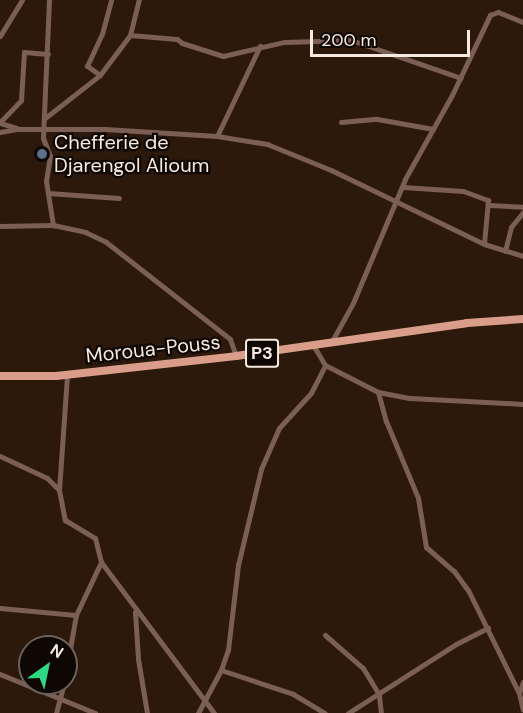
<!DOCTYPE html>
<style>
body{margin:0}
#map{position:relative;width:523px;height:713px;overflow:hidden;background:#2c190c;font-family:"DM Sans",sans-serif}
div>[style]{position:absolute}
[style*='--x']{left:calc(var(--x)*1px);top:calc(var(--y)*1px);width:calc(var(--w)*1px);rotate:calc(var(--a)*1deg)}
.minor>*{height:5px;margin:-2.5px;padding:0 2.5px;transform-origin:2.5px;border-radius:2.5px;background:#7b5e54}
.primary>*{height:8px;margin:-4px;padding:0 4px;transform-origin:4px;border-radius:4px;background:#da9d89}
.dots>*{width:16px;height:16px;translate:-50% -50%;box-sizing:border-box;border:3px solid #0e0703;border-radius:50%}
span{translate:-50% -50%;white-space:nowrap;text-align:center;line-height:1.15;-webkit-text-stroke:4.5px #0e0703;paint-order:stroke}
.shield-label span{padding:2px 4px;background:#0e0703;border:2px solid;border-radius:4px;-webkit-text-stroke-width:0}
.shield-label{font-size:18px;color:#f6e9e0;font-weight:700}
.poi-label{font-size:20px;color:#f6e9e0}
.left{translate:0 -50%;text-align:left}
.street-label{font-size:20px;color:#f6e9e0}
.north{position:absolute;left:18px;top:635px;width:60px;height:60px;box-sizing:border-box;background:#0e0703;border:2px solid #6b615b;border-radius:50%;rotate:33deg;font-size:16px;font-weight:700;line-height:24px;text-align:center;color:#f6e9e0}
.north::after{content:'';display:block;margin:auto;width:21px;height:27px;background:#30d883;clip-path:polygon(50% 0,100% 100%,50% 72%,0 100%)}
.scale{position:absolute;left:310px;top:30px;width:160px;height:27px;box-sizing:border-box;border:3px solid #f6e9e0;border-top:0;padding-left:8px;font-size:18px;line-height:21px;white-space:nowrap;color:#f6e9e0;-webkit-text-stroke:4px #0e0703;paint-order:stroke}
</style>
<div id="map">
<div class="minor">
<div style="--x:49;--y:0;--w:138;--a:92.5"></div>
<div style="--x:43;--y:138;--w:19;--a:69"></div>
<div style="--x:50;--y:156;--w:25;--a:99"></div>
<div style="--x:46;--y:181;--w:45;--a:81"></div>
<div style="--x:130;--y:35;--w:47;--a:4.9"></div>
<div style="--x:177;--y:39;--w:6;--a:39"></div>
<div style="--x:182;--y:43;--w:43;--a:17.6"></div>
<div style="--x:223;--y:56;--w:63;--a:-12.9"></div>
<div style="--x:284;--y:42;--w:67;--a:-1.7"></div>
<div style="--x:351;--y:40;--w:116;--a:19.1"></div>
<div style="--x:0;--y:36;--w:42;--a:-58.6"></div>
<div style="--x:100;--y:75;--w:16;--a:-145"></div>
<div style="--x:87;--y:66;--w:35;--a:-65"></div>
<div style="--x:102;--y:34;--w:35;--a:-75"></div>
<div style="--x:45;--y:118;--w:70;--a:-38"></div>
<div style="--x:100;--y:75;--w:50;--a:-53.1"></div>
<div style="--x:130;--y:35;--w:36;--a:-76"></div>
<div style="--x:0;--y:122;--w:30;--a:-46"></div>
<div style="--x:21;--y:100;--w:48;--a:-86.4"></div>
<div style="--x:24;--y:52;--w:24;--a:5"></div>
<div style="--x:341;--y:122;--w:36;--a:-5"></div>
<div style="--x:377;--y:119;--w:57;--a:10.1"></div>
<div style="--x:0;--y:123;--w:17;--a:17"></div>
<div style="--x:0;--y:132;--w:17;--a:-10"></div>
<div style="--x:17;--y:129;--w:88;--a:0"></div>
<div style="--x:105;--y:129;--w:112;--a:3.6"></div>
<div style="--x:217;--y:136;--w:51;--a:9.1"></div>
<div style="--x:267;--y:144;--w:69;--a:22.1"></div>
<div style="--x:331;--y:170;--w:170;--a:25.8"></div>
<div style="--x:484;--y:244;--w:41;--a:17.1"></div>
<div style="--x:217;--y:136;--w:100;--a:-64.5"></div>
<div style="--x:403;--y:187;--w:60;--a:3.8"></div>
<div style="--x:463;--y:191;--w:27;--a:20"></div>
<div style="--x:488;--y:200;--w:44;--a:95.2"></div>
<div style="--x:48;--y:193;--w:71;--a:4"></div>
<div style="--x:489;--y:205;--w:34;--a:3"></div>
<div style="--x:0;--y:226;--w:53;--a:-1.1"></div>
<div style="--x:53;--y:225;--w:33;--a:12"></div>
<div style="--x:85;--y:232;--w:23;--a:25"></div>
<div style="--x:106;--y:242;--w:157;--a:38"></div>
<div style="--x:230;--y:339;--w:18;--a:71"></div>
<div style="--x:505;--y:251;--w:25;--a:-76"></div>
<div style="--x:511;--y:227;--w:19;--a:-51"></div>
<div style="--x:332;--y:341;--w:43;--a:-61.1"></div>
<div style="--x:353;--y:303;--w:134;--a:-67.2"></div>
<div style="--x:405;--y:179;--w:96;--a:-60.8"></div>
<div style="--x:452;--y:95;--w:89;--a:-64.6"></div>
<div style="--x:490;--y:15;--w:9;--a:-21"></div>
<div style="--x:498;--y:12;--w:27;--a:22"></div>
<div style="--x:313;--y:345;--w:23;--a:59"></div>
<div style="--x:325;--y:365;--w:59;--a:27"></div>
<div style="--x:378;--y:392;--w:33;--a:11"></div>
<div style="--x:410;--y:398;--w:113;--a:3"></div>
<div style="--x:378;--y:392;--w:30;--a:75"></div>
<div style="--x:386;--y:421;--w:83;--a:67.4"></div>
<div style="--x:418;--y:498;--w:50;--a:80.7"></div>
<div style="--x:426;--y:547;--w:37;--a:41"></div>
<div style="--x:454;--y:571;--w:24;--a:54"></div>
<div style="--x:468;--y:590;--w:115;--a:63.7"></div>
<div style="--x:519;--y:693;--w:17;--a:77"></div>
<div style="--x:0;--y:456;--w:52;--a:25.1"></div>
<div style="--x:47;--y:478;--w:17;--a:45"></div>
<div style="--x:59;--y:490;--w:31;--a:79"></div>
<div style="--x:65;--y:520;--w:35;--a:31"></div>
<div style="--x:95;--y:538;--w:25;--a:76"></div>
<div style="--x:101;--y:562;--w:189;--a:53.2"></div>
<div style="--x:59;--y:490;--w:115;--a:-86"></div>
<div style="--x:0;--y:608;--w:76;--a:5.3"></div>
<div style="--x:135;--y:612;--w:47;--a:86.3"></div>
<div style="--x:138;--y:659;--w:55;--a:80.5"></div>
<div style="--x:325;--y:635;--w:50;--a:41"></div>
<div style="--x:363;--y:668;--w:31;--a:59"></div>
<div style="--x:379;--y:695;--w:18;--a:84"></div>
<div style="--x:221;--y:670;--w:76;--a:18.4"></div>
<div style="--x:293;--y:694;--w:37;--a:31"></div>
<div style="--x:66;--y:671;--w:57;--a:-79.9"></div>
<div style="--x:76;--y:615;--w:59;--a:-64.7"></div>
<div style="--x:0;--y:674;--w:103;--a:22.3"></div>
<div style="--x:519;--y:693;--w:12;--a:-70"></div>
<div style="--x:56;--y:713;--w:31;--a:-75"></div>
<div style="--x:198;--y:713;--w:49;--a:-61.9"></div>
<div style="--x:221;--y:670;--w:21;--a:-71"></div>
<div style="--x:228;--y:650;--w:86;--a:-83.3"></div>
<div style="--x:238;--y:565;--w:99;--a:-76.5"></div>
<div style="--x:261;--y:469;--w:45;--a:-66.3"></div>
<div style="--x:279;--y:428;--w:47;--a:-47.6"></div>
<div style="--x:311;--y:393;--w:31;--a:-63"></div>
<div style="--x:348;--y:713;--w:128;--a:-32.6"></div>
<div style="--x:456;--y:644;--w:36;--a:-27"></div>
</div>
<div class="primary">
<div style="--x:0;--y:376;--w:56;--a:0"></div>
<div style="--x:56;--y:376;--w:181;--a:-6.3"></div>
<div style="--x:236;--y:356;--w:233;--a:-8.1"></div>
<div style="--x:467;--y:323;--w:56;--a:-4.1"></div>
</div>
<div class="dots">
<div style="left:42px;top:154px;background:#5c6f8a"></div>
</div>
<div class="shield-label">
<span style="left:262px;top:353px">P3</span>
</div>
<div class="poi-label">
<span class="left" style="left:54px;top:154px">Chefferie de<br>Djarengol Alioum</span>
</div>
<div class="street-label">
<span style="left:153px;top:349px;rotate:-6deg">Moroua-Pouss</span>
</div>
<div class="north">N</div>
<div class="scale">200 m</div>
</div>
